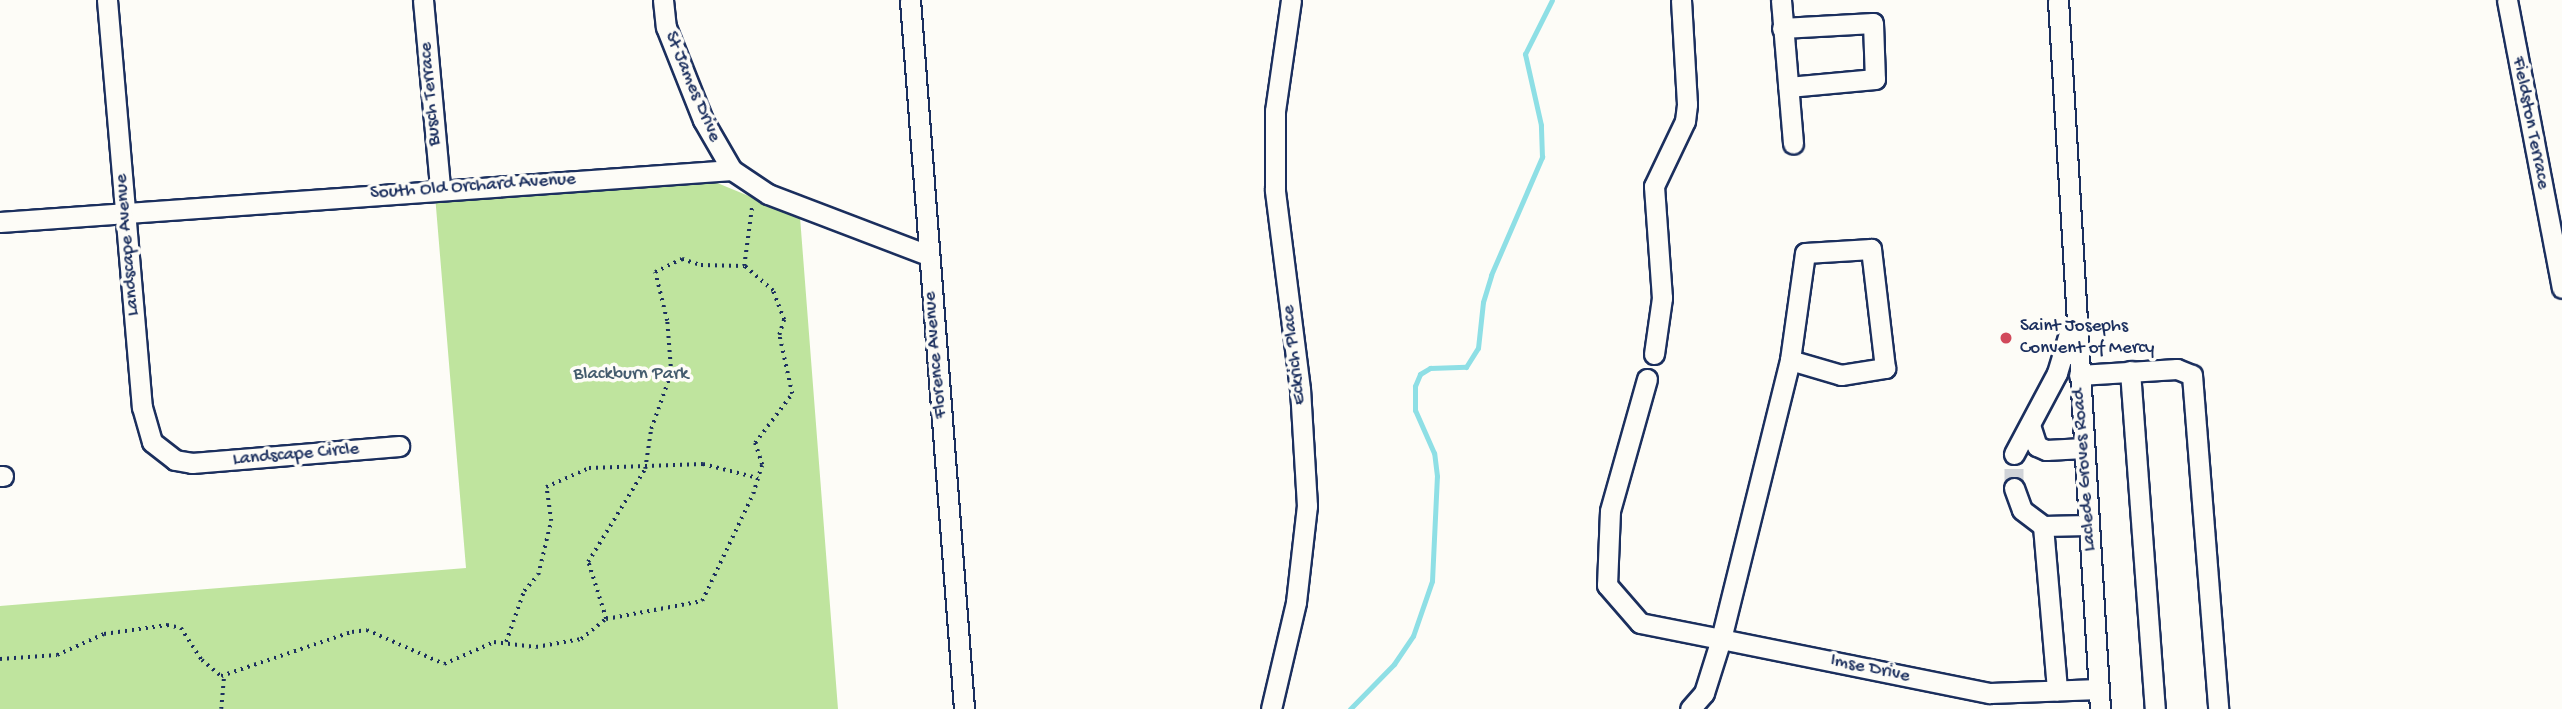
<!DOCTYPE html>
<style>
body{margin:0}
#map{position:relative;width:2562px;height:709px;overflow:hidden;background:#fdfcf7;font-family:"Gochi Hand",sans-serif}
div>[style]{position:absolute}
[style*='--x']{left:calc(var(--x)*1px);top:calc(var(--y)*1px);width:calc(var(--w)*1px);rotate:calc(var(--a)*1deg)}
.green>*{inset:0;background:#bfe49e}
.stream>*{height:5px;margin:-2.5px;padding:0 2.5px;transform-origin:2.5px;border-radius:2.5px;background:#8edfe5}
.minor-tunnel>*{height:19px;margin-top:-9.5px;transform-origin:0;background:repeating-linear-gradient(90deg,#d0d3d8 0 19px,transparent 0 29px)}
.path>*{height:3.5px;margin-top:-1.75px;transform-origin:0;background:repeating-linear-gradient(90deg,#1b2f5e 0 2px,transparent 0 7px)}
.roads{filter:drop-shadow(2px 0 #1b2f5e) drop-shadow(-2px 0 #1b2f5e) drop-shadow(0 2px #1b2f5e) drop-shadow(0 -2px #1b2f5e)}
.minor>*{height:19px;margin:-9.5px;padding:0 9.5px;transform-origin:9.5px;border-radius:9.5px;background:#fdfcf7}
.dots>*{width:19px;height:19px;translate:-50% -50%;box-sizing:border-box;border:4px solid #fdfcf7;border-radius:50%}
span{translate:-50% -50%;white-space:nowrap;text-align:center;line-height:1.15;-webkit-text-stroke:7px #fdfcf7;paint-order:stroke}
.street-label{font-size:19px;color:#1b2f5e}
.poi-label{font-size:19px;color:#1b2f5e}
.left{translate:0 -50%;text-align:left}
.park-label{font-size:19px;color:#445c6e}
</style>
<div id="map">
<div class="green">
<div style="clip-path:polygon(710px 180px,800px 217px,838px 709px,0 709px,0 606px,466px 568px,435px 195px)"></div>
</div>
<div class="stream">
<div style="--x:1350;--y:709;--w:63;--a:-45.6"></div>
<div style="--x:1394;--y:664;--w:34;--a:-56"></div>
<div style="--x:1413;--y:636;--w:58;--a:-70.9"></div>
<div style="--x:1432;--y:581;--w:105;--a:-87.3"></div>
<div style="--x:1437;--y:476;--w:23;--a:-97"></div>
<div style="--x:1434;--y:453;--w:47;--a:-113.8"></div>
<div style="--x:1415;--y:410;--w:24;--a:-90"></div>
<div style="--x:1415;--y:386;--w:13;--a:-67"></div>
<div style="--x:1420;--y:374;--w:12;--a:-31"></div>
<div style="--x:1430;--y:368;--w:36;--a:-2"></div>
<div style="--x:1466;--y:367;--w:22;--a:-58"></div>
<div style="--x:1478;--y:348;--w:46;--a:-83.8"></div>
<div style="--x:1483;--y:302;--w:28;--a:-73"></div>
<div style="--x:1491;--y:275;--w:129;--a:-66.6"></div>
<div style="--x:1542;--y:157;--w:32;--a:-92"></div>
<div style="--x:1541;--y:125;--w:73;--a:-102.7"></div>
<div style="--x:1525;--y:54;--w:60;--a:-63.4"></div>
</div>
<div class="minor-tunnel">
<div style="--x:2014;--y:488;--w:34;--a:-90"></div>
</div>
<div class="path">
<div style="--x:606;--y:619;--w:98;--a:-10.6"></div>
<div style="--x:702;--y:601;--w:119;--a:-64.5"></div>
<div style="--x:753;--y:494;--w:30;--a:-73"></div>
<div style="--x:762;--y:465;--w:23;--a:-108"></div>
<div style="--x:755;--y:443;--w:61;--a:-52.9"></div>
<div style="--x:792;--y:394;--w:60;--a:-102.4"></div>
<div style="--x:779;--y:335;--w:16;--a:-72"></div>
<div style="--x:784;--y:320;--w:31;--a:-111"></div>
<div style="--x:773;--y:291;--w:38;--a:-139"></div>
<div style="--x:744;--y:266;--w:61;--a:-82.4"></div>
<div style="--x:506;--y:642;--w:54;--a:-70.6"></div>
<div style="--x:524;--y:591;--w:21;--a:-49"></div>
<div style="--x:538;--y:575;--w:56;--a:-76.5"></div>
<div style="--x:551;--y:521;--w:34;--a:-98"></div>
<div style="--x:546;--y:487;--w:47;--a:-23.8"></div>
<div style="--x:589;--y:468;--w:114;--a:-2"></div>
<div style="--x:703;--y:464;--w:57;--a:14.3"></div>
<div style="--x:0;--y:659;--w:57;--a:-4"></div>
<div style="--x:57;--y:655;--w:51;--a:-24.1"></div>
<div style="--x:104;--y:634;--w:64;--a:-8.1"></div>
<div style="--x:167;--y:625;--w:14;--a:12"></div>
<div style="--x:181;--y:628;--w:38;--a:57"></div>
<div style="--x:202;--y:660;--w:25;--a:40"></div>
<div style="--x:221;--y:676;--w:138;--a:-18.6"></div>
<div style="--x:352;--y:632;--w:15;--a:-8"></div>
<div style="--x:367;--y:630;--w:84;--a:23.8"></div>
<div style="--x:444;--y:664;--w:55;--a:-23.7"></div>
<div style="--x:494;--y:642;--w:42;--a:6.8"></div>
<div style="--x:536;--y:647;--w:46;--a:-10.1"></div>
<div style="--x:581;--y:639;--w:32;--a:-39"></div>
<div style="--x:606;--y:619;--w:60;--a:-107.5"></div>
<div style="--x:588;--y:562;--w:109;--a:-58.5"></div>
<div style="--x:645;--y:469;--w:40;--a:-81.5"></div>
<div style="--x:651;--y:429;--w:59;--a:-70.3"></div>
<div style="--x:671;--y:373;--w:52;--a:-94.4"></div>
<div style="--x:667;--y:321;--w:50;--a:-103.8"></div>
<div style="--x:655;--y:272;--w:30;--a:-26"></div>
<div style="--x:682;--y:259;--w:20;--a:18"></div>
<div style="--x:701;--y:265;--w:43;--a:1.3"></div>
<div style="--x:221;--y:709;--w:33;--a:-85"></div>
</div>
<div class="roads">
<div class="minor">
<div style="--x:107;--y:0;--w:409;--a:85.1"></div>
<div style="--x:142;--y:407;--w:36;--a:74"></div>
<div style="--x:152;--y:442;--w:29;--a:38"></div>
<div style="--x:175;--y:460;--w:17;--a:10"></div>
<div style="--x:192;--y:463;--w:208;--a:-4.7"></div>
<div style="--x:423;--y:0;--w:189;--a:84.8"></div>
<div style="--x:663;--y:0;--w:27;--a:84"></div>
<div style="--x:666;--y:27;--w:100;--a:68.3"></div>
<div style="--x:703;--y:120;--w:58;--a:59.9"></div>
<div style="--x:910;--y:0;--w:711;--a:85.64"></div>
<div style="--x:1781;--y:0;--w:144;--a:85.2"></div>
<div style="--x:2058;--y:0;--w:710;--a:86.61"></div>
<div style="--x:2507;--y:0;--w:293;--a:79.2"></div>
<div style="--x:1782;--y:28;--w:91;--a:-3.1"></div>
<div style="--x:1873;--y:23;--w:56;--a:88"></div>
<div style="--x:1875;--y:79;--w:87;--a:174.7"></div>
<div style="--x:0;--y:222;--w:734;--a:-4.06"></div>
<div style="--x:732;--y:170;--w:43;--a:33.7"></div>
<div style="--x:768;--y:194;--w:171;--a:20.9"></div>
<div style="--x:1654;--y:354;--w:57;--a:-81.9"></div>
<div style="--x:1662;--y:298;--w:112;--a:-94.1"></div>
<div style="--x:1654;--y:186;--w:72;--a:-64.5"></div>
<div style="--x:1685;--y:121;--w:17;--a:-83"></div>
<div style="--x:1687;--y:104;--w:104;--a:-93.3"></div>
<div style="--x:2130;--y:371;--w:339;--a:85.8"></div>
<div style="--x:2079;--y:375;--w:98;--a:-3.5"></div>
<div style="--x:2177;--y:369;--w:16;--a:22"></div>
<div style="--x:2192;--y:375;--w:335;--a:85.5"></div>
<div style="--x:1647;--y:379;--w:137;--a:105.7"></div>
<div style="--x:1610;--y:511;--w:74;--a:92.3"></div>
<div style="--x:1607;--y:585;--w:50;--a:49"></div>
<div style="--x:1640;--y:623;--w:83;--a:11.2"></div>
<div style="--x:1721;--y:639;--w:287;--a:-76.1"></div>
<div style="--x:1790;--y:360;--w:53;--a:16.4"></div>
<div style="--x:1841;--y:375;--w:45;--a:-9"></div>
<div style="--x:1885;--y:368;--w:120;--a:-96.7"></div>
<div style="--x:1871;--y:249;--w:66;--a:176.5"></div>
<div style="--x:1805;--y:253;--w:108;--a:98"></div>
<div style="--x:2030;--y:425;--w:22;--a:72"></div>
<div style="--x:2037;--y:446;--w:10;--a:24"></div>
<div style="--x:2046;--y:450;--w:38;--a:-3"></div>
<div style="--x:2014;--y:454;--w:92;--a:-62"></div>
<div style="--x:2057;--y:373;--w:45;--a:-73.2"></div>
<div style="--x:0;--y:476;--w:3;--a:0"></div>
<div style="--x:2014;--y:488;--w:23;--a:70"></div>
<div style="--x:2022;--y:510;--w:26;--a:37"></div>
<div style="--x:2043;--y:526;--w:45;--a:-1.3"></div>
<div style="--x:2043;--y:526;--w:165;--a:85.1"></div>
<div style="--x:1271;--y:709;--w:110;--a:-76.8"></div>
<div style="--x:1296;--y:602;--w:97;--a:-83.5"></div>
<div style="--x:1307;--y:506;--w:117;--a:-93.4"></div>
<div style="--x:1300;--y:389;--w:201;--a:-97.2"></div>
<div style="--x:1275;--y:190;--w:79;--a:-90"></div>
<div style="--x:1275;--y:111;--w:112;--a:-81.8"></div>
<div style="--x:1690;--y:709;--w:21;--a:-49"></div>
<div style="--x:1704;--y:693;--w:57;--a:-72.5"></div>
<div style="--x:1721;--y:639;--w:274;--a:11.4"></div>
<div style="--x:1990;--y:693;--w:109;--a:-2.1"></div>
</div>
</div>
<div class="dots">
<div style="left:2006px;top:338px;background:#d1495b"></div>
</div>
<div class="street-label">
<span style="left:692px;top:87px;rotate:67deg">St James Drive</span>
<span style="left:431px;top:94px;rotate:-95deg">Busch Terrace</span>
<span style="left:2530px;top:123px;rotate:79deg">Fieldston Terrace</span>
<span style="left:473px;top:187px;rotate:-4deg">South Old Orchard Avenue</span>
<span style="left:128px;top:245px;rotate:-95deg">Landscape Avenue</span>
<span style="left:936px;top:355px;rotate:-95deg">Florence Avenue</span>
<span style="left:1295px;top:355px;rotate:-97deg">Eckrich Place</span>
<span style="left:296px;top:455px;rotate:-5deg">Landscape Circle</span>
<span style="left:2085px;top:470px;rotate:-94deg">Laclede Groves Road</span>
<span style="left:1870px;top:669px;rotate:12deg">Imse Drive</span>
</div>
<div class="poi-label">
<span class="left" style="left:2020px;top:338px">Saint Josephs<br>Convent of Mercy</span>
</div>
<div class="park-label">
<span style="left:631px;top:375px">Blackburn Park</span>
</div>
</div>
